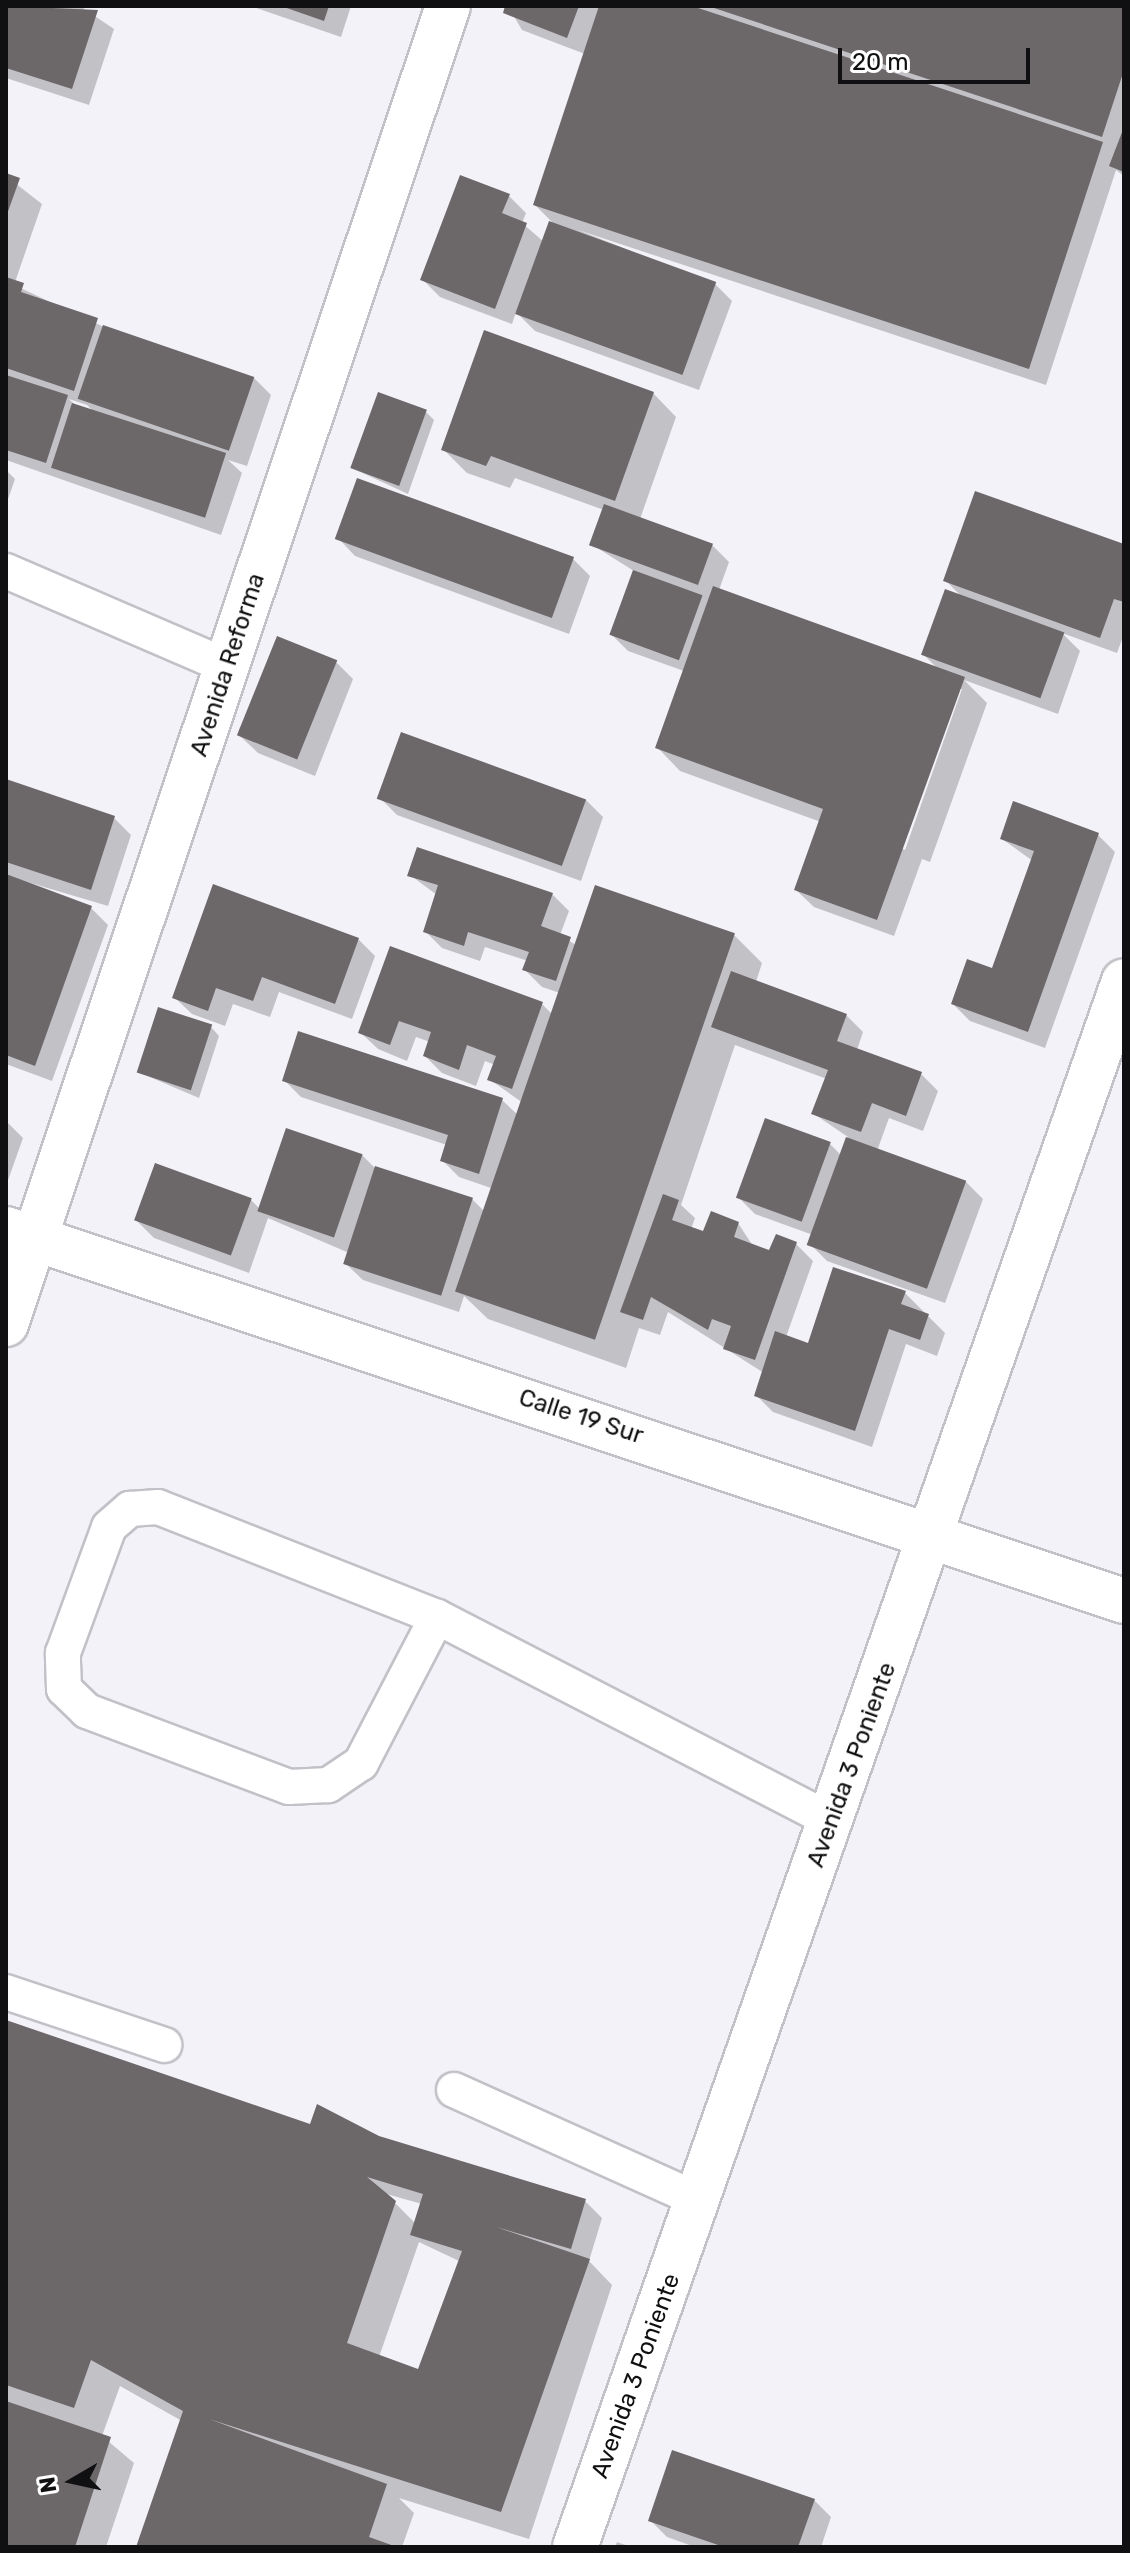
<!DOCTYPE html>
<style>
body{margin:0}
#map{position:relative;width:1130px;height:2553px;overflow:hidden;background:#f3f2f8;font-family:Rubik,sans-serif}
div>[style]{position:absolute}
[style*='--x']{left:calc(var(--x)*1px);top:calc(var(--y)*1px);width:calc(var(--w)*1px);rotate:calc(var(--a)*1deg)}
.shadow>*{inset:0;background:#0003}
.building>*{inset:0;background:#6c6769;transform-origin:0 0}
.roads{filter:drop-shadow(2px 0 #c2c1c7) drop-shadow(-2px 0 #c2c1c7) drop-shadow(0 2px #c2c1c7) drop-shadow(0 -2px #c2c1c7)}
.service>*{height:34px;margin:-17px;padding:0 17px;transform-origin:17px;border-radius:17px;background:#fff}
.minor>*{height:44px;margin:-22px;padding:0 22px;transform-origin:22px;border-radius:22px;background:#fff}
span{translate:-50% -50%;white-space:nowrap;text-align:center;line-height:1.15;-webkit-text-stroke:7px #fff;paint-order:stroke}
.street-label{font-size:24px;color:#100f11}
.frame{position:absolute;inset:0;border:8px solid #100f11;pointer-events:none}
.north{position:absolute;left:32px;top:2441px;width:80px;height:80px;-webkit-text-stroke:6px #fff;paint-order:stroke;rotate:261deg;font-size:22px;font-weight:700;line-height:32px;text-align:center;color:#100f11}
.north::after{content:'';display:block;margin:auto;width:28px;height:36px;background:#100f11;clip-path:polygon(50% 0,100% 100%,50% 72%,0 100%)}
.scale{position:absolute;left:838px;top:48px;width:192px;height:36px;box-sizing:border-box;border:4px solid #100f11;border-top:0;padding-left:10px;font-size:24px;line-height:28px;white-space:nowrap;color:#100f11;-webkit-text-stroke:6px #fff;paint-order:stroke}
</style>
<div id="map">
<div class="shadow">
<div style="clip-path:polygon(6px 6px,80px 6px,114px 29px,89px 105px,6px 78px)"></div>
<div style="clip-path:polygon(250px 6px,351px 6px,341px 37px)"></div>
<div style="clip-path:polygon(508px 6px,1124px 6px,1124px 176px,1116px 170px,1046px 385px,578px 230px,715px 284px,732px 301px,699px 390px,535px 331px,516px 312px,512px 324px,440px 297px,423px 280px,509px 196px,526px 213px,522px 223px,544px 242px,557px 227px,535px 205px,585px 54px,522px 30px)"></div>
<div style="clip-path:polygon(evenodd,6px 176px,42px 204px,14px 285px,104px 327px,254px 378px,271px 395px,247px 466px,228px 460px,242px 473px,221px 535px,6px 460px,6px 176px,69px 399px,87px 405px,95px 413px,77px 407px,69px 399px)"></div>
<div style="clip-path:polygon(evenodd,653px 393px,676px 417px,640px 519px,712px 545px,729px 562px,719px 590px,940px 671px,923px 654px,962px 597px,945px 580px,1124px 546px,1124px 634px,1117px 653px,1062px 633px,1080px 651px,1058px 714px,964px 680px,987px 703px,930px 862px,922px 859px,894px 936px,814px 907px,796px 890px,821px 822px,680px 771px,657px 747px,684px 671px,628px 651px,611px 634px,634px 571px,591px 544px,604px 510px,515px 478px,510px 488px,467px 473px,443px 449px,653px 393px,958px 689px,962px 689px,905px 850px,901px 848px,958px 689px)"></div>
<div style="clip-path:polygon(426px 412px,434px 420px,408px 494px,354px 469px)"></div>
<div style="clip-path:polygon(6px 470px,15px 479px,6px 505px)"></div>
<div style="clip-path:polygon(338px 538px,573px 559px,590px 576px,569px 634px,355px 556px)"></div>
<div style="clip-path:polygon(336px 662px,353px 679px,315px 776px,258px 753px,240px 736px)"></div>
<div style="clip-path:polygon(6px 781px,114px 818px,131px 835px,108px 906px,7px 876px,91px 908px,108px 925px,52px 1081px,6px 1064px)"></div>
<div style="clip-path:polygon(380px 798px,586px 800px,603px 817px,581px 881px,397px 815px)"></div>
<div style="clip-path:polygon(1098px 835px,1115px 852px,1045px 1048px,970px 1021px,953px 1004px,994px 971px,1033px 861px,1002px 839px)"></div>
<div style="clip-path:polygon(410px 875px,552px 894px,569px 911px,560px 935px,576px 945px,596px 888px,734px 935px,762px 963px,756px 982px,846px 1015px,863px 1032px,857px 1050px,921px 1074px,938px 1091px,923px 1131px,889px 1118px,877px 1151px,966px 1182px,983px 1199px,945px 1303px,827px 1261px,810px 1244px,813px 1235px,755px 1214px,738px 1197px,830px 1144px,842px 1156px,848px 1137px,814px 1114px,827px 1079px,735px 1045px,681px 1205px,695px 1218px,691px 1229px,704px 1234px,738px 1223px,753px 1246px,771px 1252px,796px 1244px,813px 1261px,786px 1337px,809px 1345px,901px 1289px,945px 1333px,937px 1356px,906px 1344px,872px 1447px,773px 1412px,756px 1395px,764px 1373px,668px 1312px,660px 1335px,639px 1328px,626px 1368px,488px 1319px,464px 1296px,459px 1312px,363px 1280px,345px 1263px,349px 1253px,268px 1218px,249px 1273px,154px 1238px,137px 1221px,251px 1200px,261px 1210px,362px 1155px,375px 1168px,472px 1199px,486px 1213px,494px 1189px,459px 1177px,442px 1160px,447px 1145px,301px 1097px,284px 1080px,502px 1100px,519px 1116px,523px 1103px,489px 1079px,495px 1065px,485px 1061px,476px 1086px,442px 1073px,425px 1056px,430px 1042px,416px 1037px,407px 1061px,378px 1049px,360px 1032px,391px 949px,542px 1004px,553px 1015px,560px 993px,542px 987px,525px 970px,528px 961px,485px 947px,480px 961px,442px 948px,425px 931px,437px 895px)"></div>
<div style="clip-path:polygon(358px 939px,375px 956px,352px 1019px,279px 992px,270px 1017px,233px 1004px,225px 1026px,192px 1014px,174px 997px)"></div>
<div style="clip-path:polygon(211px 1027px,219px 1036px,199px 1098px,138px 1072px)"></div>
<div style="clip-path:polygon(6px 1121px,23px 1138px,7px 1183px,6px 1183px)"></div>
<div style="clip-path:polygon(evenodd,6px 2022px,311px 2127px,378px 2137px,585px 2201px,602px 2218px,589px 2261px,612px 2285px,529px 2539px,399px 2498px,414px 2513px,402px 2547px,138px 2547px,182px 2421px,120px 2386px,102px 2436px,134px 2463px,106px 2547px,6px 2547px,6px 2022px,383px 2193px,422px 2204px,416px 2224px,395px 2203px,383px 2193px,6px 2022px,419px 2242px,459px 2261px,420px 2372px,379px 2357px,419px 2242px)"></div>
<div style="clip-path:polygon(814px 2500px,831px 2517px,821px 2547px,695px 2547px,667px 2537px,650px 2520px)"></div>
<div style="clip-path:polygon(617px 2542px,631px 2547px,615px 2547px)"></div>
</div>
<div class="building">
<div style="clip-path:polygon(6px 6px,98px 10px,72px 89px,6px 68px)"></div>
<div style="clip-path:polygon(281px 6px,329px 6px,324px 21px)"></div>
<div style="clip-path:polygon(505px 6px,579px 6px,567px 38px,503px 13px)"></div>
<div style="clip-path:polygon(599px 6px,692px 6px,1103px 142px,1029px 369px,533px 205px)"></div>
<div style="clip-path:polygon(1124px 6px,1124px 70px,1102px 137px,711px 7px)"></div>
<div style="clip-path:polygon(1124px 127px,1124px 172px,1109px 166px)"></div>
<div style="clip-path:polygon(6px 173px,20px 178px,6px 217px)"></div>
<div style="clip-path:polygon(460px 175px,510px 194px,502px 213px,527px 223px,495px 309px,420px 280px)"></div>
<div style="left:549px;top:221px;width:178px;height:99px;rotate:20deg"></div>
<div style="clip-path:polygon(6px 277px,24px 283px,21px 292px,98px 318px,74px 391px,6px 368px)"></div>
<div style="left:103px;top:325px;width:160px;height:78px;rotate:19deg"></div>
<div style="clip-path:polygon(484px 330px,654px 392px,615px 501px,491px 456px,486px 466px,441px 450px)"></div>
<div style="clip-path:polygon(6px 375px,68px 395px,46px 463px,6px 450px)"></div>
<div style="left:378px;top:392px;width:52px;height:81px;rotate:20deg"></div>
<div style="left:72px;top:403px;width:162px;height:68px;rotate:18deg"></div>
<div style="left:357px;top:478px;width:231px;height:65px;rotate:20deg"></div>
<div style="clip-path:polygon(975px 491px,1124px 544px,1124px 602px,1114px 599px,1100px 638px,943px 581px)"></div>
<div style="left:604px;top:504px;width:116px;height:44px;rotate:20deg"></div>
<div style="left:633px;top:570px;width:74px;height:69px;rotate:20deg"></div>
<div style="clip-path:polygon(713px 586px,965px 677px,877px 920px,794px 890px,823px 809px,655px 748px)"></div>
<div style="left:945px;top:589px;width:127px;height:70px;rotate:20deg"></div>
<div style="left:277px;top:636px;width:65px;height:107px;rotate:22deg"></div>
<div style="left:401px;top:732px;width:197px;height:71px;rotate:20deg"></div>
<div style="clip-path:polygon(6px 779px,115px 816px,91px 890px,6px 862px)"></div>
<div style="clip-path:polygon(1013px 801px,1099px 833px,1028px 1032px,951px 1004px,967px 959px,992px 968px,1034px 851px,1000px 839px)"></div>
<div style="clip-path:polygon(417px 847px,553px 893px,541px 926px,571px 937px,556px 981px,522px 970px,529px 952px,468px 932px,464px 946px,423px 932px,438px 885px,407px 876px)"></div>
<div style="clip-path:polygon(6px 874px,92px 906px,35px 1066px,6px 1055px)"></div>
<div style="clip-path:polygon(213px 884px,359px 938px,335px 1004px,262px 977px,253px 1001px,216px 988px,208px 1011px,172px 998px)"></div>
<div style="left:595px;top:885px;width:148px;height:430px;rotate:19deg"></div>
<div style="clip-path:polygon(390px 946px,543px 1002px,512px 1089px,487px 1080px,496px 1056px,467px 1045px,459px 1070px,423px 1056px,431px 1032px,399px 1021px,390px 1045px,358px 1033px)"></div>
<div style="clip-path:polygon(731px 971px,847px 1014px,837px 1041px,922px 1072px,906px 1116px,872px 1103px,861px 1132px,811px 1114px,828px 1070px,711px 1027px)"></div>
<div style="left:158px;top:1007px;width:57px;height:69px;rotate:18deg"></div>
<div style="clip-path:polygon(298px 1031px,503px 1098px,479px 1174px,440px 1161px,448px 1135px,282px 1081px)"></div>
<div style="left:765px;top:1118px;width:70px;height:85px;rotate:20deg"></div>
<div style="left:286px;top:1128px;width:81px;height:88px;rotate:19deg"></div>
<div style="left:846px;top:1137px;width:128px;height:115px;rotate:20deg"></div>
<div style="left:155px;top:1163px;width:103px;height:61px;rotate:20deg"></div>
<div style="left:375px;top:1166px;width:103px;height:103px;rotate:18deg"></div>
<div style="clip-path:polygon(663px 1194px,679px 1200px,672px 1220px,703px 1231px,711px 1211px,739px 1222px,734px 1237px,769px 1250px,776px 1234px,797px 1242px,755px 1360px,723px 1349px,731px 1326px,712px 1319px,708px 1330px,651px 1297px,643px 1320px,620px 1312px)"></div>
<div style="clip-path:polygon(833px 1267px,906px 1291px,901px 1304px,929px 1314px,920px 1340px,889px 1329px,855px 1431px,754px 1396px,775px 1331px,808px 1343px)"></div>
<div style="clip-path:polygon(evenodd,6px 2020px,310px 2124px,317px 2104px,379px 2136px,586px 2199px,571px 2249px,496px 2227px,590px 2259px,501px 2512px,209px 2419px,387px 2484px,369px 2537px,397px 2547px,136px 2547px,183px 2411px,91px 2360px,74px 2408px,6px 2385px,6px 2020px,367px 2177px,423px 2194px,410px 2235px,462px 2251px,418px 2369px,347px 2343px,396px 2201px,367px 2177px)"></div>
<div style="clip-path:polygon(6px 2401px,111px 2437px,75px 2547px,6px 2547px)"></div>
<div style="clip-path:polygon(672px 2450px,815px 2499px,798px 2547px,724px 2547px,648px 2521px)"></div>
</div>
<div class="roads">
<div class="service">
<div style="--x:6;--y:571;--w:241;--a:23.3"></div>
<div style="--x:437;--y:1617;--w:165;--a:117.5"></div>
<div style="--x:361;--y:1763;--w:40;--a:146"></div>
<div style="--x:328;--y:1785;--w:39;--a:177"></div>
<div style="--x:289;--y:1787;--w:216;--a:-159.4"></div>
<div style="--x:87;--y:1711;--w:32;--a:-136"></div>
<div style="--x:64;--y:1689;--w:36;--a:-92"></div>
<div style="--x:63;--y:1653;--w:134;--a:-69.9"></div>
<div style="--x:109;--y:1527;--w:28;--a:-41"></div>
<div style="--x:130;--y:1509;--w:28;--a:-4"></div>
<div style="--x:158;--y:1507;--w:300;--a:21.5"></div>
<div style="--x:437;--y:1617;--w:445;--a:27.3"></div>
<div style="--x:6;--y:1992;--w:167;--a:18.5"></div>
<div style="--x:454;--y:2090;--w:269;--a:24.2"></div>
</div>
<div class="minor">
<div style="--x:6;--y:1229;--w:1178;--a:18.4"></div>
<div style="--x:6;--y:1324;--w:1390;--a:-71.46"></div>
<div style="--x:575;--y:2547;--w:1659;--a:-70.68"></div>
</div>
</div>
<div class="street-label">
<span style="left:228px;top:665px;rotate:-72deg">Avenida Reforma</span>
<span style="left:581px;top:1417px;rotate:18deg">Calle 19 Sur</span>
<span style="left:852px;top:1765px;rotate:-70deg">Avenida 3 Poniente</span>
<span style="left:636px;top:2376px;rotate:-70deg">Avenida 3 Poniente</span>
</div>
<div class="frame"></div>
<div class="north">N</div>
<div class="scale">20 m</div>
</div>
